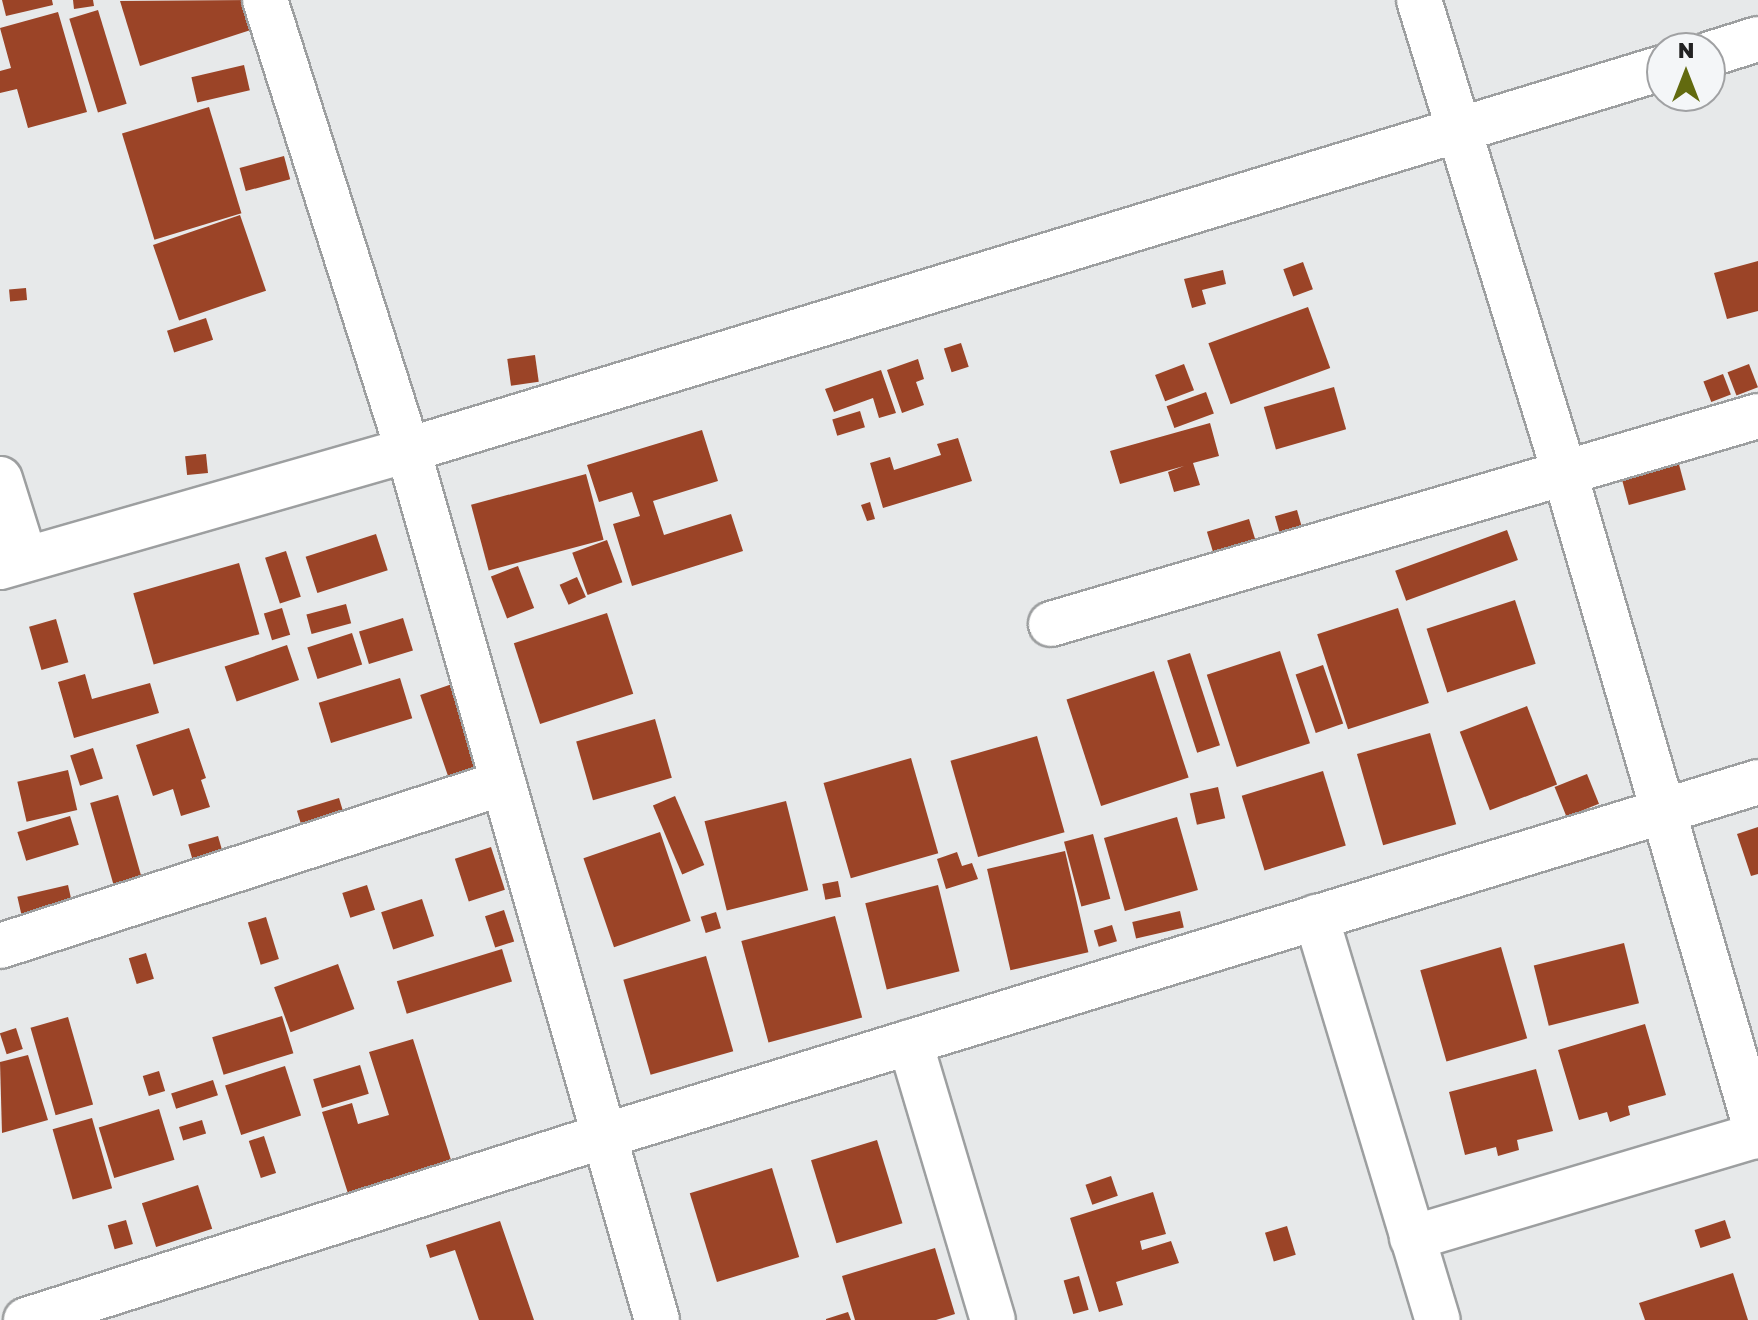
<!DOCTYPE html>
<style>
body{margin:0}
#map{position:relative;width:1758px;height:1320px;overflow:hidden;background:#e7e9ea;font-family:"Golos Text",sans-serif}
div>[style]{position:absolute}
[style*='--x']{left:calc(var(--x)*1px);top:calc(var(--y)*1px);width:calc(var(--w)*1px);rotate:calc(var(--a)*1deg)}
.building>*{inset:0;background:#9b4427;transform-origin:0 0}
.roads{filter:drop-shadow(2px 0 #9d9fa0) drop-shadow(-2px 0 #9d9fa0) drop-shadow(0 2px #9d9fa0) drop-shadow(0 -2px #9d9fa0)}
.minor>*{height:44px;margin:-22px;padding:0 22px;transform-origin:22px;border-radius:22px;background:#fff}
span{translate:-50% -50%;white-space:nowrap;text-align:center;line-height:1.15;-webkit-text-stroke:8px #f4f6f8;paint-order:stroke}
.north{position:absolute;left:1646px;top:32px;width:80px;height:80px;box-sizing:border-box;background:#f4f6f8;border:2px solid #a0a1a3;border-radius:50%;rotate:0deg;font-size:22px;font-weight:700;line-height:32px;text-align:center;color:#222223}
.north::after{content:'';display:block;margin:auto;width:28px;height:36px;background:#626a0f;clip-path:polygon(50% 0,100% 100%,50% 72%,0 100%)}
</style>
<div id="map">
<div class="building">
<div style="clip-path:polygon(2px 0,52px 0,53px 5px,6px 16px)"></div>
<div style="clip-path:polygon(73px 0,93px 0,94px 6px,74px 9px)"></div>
<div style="clip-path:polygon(251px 0,260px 27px,140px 66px,120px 1px)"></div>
<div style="left:98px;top:10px;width:98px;height:30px;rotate:73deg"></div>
<div style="clip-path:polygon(58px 12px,87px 112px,28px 128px,17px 89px,0 93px,0 71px,11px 68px,0 28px)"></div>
<div style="left:244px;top:65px;width:26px;height:54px;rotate:77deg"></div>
<div style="left:209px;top:107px;width:111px;height:91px;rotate:73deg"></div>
<div style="left:284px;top:156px;width:24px;height:46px;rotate:75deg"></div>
<div style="left:240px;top:215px;width:80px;height:92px;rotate:71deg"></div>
<div style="clip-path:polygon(1758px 261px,1758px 311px,1727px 319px,1714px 273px)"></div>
<div style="left:1303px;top:262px;width:29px;height:21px;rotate:70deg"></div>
<div style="clip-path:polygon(1223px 270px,1226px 284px,1202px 290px,1206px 304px,1192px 308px,1184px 279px)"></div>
<div style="left:26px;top:288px;width:12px;height:17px;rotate:85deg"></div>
<div style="left:1308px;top:307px;width:65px;height:106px;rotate:70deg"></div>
<div style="left:206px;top:318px;width:23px;height:41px;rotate:72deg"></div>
<div style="left:961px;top:343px;width:25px;height:18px;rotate:72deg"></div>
<div style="left:535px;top:355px;width:27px;height:28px;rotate:82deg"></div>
<div style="clip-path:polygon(918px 359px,924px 379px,916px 382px,924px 405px,902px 413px,887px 370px)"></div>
<div style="left:1184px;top:364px;width:28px;height:31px;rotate:69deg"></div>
<div style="left:1749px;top:364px;width:25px;height:23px;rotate:69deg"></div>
<div style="clip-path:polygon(881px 370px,896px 413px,879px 418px,873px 398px,834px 412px,825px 389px)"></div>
<div style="left:1723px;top:374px;width:22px;height:21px;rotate:69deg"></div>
<div style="left:1334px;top:387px;width:44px;height:73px;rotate:74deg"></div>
<div style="left:1206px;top:392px;width:23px;height:42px;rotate:70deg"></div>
<div style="left:860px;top:411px;width:17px;height:29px;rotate:73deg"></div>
<div style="clip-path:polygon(1210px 423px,1219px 456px,1193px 463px,1200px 485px,1174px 492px,1168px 472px,1184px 466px,1120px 484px,1110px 451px)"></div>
<div style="clip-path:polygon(702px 430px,718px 481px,653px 501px,664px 535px,731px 514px,743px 551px,632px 586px,613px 524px,640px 516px,632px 492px,599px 502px,587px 465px)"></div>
<div style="clip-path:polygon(958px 438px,972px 481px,883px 508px,870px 463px,890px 457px,894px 470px,941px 455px,937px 444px)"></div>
<div style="left:206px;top:454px;width:19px;height:21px;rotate:84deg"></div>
<div style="left:1677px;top:457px;width:34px;height:59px;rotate:75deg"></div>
<div style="left:586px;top:474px;width:68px;height:119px;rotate:75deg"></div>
<div style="clip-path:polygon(870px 502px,875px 519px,867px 521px,861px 505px)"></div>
<div style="left:1297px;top:510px;width:19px;height:23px;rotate:74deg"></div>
<div style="left:1249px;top:519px;width:28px;height:44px;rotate:73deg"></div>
<div style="left:1507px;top:530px;width:32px;height:119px;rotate:70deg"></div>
<div style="left:376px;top:534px;width:38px;height:74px;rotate:72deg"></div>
<div style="left:607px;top:540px;width:45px;height:37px;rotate:70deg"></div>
<div style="left:286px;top:551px;width:48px;height:22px;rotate:72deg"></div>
<div style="left:239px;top:563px;width:74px;height:110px;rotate:74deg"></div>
<div style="left:518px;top:566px;width:45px;height:29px;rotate:69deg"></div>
<div style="left:577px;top:577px;width:22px;height:19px;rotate:66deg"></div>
<div style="left:1515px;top:600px;width:67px;height:93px;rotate:72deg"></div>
<div style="left:346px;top:604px;width:20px;height:41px;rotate:75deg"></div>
<div style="left:282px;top:608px;width:28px;height:19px;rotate:73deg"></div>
<div style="left:1398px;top:608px;width:100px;height:85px;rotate:72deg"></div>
<div style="left:607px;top:613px;width:85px;height:98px;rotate:72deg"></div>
<div style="left:403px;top:618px;width:34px;height:46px;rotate:73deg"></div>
<div style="left:56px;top:619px;width:45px;height:28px;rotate:74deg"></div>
<div style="left:352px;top:633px;width:33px;height:47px;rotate:72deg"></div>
<div style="left:287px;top:645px;width:37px;height:66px;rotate:71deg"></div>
<div style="left:1280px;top:651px;width:97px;height:77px;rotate:72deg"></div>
<div style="left:1190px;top:653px;width:97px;height:24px;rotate:72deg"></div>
<div style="left:1323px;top:665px;width:62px;height:29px;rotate:71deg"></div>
<div style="left:1154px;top:671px;width:112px;height:92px;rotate:72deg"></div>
<div style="clip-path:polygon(85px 674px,92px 699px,150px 683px,159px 713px,74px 738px,58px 682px)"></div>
<div style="left:400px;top:678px;width:42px;height:85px;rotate:73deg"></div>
<div style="left:458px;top:682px;width:88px;height:40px;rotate:71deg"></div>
<div style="left:1527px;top:706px;width:84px;height:72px;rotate:69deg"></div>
<div style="left:655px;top:719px;width:61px;height:82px;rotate:74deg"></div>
<div style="clip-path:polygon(189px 728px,206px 778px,201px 780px,210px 807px,181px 816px,173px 789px,153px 796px,136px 745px)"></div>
<div style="left:1430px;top:733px;width:95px;height:76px;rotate:74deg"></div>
<div style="left:1037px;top:736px;width:100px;height:90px;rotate:74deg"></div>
<div style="left:93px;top:748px;width:32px;height:24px;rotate:72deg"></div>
<div style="left:911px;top:758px;width:99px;height:91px;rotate:74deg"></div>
<div style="left:68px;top:770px;width:41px;height:52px;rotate:77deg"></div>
<div style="left:1323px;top:771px;width:78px;height:85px;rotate:73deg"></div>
<div style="left:1587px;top:774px;width:32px;height:35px;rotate:68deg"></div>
<div style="left:1218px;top:787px;width:32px;height:29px;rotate:77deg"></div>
<div style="left:118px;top:795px;width:85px;height:29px;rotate:74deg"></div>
<div style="left:675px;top:796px;width:75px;height:24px;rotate:67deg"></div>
<div style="left:339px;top:798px;width:24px;height:44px;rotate:73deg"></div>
<div style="left:786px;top:801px;width:92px;height:84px;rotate:76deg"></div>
<div style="left:70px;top:816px;width:30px;height:55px;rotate:73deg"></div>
<div style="left:1177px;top:817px;width:76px;height:76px;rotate:74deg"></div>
<div style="clip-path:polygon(1758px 827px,1758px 874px,1751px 876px,1737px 834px)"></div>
<div style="left:660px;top:832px;width:94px;height:81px;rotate:71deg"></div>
<div style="left:1093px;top:834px;width:67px;height:30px;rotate:75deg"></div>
<div style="left:218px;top:836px;width:18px;height:31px;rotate:74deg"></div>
<div style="left:491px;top:847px;width:45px;height:38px;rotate:72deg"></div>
<div style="left:1065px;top:851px;width:104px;height:80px;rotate:77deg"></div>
<div style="clip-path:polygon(957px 852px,962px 866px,972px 863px,978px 879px,946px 889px,937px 859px)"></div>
<div style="left:838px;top:881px;width:16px;height:16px;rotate:79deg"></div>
<div style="left:68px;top:885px;width:22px;height:52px;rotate:77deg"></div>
<div style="left:367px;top:885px;width:26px;height:26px;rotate:72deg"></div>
<div style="left:938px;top:885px;width:89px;height:75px;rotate:76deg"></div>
<div style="left:422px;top:899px;width:39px;height:43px;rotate:72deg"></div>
<div style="left:504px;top:910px;width:33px;height:20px;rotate:72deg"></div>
<div style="left:1180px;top:911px;width:17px;height:49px;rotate:77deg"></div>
<div style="left:716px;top:912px;width:17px;height:16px;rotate:73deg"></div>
<div style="left:835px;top:916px;width:105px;height:97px;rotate:75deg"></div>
<div style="left:266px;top:917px;width:44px;height:19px;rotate:73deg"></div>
<div style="left:1112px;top:925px;width:17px;height:19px;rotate:73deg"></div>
<div style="left:1624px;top:943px;width:62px;height:93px;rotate:76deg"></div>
<div style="left:1501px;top:947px;width:95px;height:84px;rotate:74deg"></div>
<div style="left:502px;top:949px;width:34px;height:110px;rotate:73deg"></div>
<div style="left:146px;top:953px;width:27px;height:18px;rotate:73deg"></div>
<div style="left:706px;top:956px;width:99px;height:86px;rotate:74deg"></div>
<div style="left:338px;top:964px;width:48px;height:68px;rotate:70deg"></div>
<div style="left:282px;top:1016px;width:39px;height:73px;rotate:73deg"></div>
<div style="left:68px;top:1017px;width:91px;height:39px;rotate:74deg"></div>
<div style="clip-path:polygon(1645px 1024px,1666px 1095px,1628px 1106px,1630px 1115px,1610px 1122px,1607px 1112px,1579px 1120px,1558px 1050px)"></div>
<div style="left:16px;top:1028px;width:22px;height:17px;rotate:72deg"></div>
<div style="clip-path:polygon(413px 1039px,451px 1160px,377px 1183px,381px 1197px,352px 1206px,322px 1112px,352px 1103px,358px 1124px,389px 1115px,369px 1052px)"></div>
<div style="clip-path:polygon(28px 1055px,48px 1120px,2px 1133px,0 1062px)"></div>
<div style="left:360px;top:1065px;width:30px;height:49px;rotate:73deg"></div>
<div style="left:285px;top:1066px;width:52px;height:63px;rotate:72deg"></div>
<div style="clip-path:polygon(1536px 1069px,1553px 1131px,1517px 1140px,1519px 1150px,1498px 1156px,1496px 1147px,1465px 1155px,1449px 1092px)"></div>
<div style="left:159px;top:1071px;width:21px;height:17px;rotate:73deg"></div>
<div style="left:213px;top:1080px;width:16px;height:44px;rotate:72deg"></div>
<div style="left:159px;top:1109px;width:53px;height:63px;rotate:73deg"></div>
<div style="left:92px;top:1118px;width:73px;height:41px;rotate:74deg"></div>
<div style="left:202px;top:1120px;width:14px;height:24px;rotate:73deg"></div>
<div style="left:264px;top:1136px;width:39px;height:16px;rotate:72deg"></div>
<div style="left:877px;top:1140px;width:87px;height:69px;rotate:73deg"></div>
<div style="left:772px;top:1168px;width:93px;height:86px;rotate:73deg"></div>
<div style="left:1111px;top:1176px;width:21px;height:27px;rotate:71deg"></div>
<div style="left:198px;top:1185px;width:46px;height:59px;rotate:72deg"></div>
<div style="clip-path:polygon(1153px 1192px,1166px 1234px,1140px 1241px,1142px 1250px,1171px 1241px,1179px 1263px,1116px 1282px,1123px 1305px,1099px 1312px,1070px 1218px)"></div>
<div style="left:126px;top:1220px;width:25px;height:19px;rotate:74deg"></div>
<div style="left:1725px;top:1220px;width:19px;height:32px;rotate:72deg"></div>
<div style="clip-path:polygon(500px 1221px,534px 1320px,479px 1320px,455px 1250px,430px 1258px,426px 1245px)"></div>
<div style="left:1287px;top:1226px;width:30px;height:23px;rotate:73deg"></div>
<div style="clip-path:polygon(935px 1248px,955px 1314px,936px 1320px,855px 1320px,842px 1276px)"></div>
<div style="clip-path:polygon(1733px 1273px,1748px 1320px,1645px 1320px,1639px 1303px)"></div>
<div style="left:1079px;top:1276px;width:35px;height:16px;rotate:74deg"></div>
<div style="clip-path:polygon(848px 1312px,851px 1320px,826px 1320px,826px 1319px)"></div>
</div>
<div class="roads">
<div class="minor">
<div style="--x:265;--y:0;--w:472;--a:72.4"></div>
<div style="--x:408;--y:450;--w:905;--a:74.03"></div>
<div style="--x:1419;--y:0;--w:496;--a:72.9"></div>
<div style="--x:1565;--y:474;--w:690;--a:73.75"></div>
<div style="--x:1710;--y:54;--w:50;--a:-17.4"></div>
<div style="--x:0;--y:479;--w:84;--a:72.6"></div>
<div style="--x:0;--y:567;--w:424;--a:-16"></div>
<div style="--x:408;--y:450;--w:1311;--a:-16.94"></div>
<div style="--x:1051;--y:624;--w:737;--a:-16.39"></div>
<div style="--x:1316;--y:917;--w:421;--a:73.2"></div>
<div style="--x:0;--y:946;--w:529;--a:-17.96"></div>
<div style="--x:910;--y:1042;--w:290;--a:73.4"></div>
<div style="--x:1412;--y:1238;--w:361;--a:-16.6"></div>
<div style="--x:26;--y:1320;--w:607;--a:-17.66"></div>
<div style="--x:604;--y:1136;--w:1207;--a:-17.05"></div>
</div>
</div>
<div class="north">N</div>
</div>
